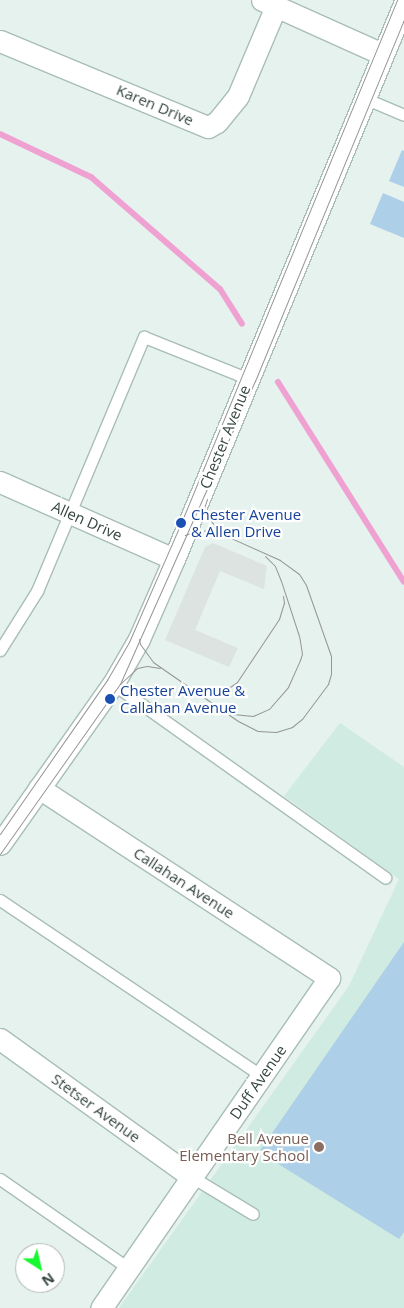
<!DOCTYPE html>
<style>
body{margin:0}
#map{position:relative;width:404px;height:1308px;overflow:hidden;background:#e5f2ee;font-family:"Open Sans",sans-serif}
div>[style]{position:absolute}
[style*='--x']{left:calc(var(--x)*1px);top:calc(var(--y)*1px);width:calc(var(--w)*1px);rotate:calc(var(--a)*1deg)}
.education>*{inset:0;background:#cfebe2}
.green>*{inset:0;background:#adcfe7}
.parking>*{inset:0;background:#dde3e0}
.stream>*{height:6px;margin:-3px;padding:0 3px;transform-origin:3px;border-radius:3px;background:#efa1d2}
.roads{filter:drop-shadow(1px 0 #a8beb5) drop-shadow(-1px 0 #a8beb5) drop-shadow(0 1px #a8beb5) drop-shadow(0 -1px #a8beb5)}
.lane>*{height:11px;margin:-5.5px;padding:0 5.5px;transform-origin:5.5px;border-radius:5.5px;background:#fff}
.street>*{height:21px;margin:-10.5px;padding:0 10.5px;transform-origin:10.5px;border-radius:10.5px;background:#fff}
.tram>*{height:1px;margin:-0.5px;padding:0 0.5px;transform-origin:0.5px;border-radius:0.5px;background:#959595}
.dots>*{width:14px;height:14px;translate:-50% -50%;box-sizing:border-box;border:2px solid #fff;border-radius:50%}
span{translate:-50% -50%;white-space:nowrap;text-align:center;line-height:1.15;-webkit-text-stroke:4.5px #fff;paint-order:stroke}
.street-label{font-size:15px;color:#35453e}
.transit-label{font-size:15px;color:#164399}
.left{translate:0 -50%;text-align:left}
.education-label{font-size:15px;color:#785e54}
.right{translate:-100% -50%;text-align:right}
.north{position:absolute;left:15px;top:1243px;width:50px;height:50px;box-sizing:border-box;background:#fff;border:1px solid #aeb5b2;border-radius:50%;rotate:145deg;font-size:14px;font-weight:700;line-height:20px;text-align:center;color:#35453e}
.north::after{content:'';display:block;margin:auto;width:18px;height:22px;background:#16f82f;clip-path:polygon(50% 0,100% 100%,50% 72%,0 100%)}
</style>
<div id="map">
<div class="education">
<div style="clip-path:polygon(340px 723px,404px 767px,404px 1308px,119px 1308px,349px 986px,399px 879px,284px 796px)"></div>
</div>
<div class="green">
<div style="clip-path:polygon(402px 150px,404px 151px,404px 187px,389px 181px)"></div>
<div style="clip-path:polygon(383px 193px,404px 202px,404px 238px,370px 224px)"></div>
<div style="clip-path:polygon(404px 942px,404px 1232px,399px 1239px,259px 1152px)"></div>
</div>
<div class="parking">
<div style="clip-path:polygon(213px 543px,267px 566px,264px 589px,220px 571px,195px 630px,238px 648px,229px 667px,165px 640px,205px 547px)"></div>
</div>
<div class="stream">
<div style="--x:0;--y:134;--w:101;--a:25.3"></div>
<div style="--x:91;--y:177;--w:171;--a:41"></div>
<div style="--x:220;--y:289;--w:41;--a:57.8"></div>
<div style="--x:278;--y:382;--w:236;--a:57.8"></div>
</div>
<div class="roads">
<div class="lane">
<div style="--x:364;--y:98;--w:43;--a:23"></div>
<div style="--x:0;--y:650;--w:70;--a:-57.9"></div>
<div style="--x:37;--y:591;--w:276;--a:-67.2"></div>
<div style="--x:144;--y:337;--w:113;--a:21.8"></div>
<div style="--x:113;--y:684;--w:334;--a:35.4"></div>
<div style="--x:0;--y:900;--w:316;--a:33.9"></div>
<div style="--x:192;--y:1177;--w:71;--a:31.2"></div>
<div style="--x:0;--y:1179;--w:156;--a:34.8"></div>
</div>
<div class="street">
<div style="--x:262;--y:0;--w:132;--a:24.2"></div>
<div style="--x:0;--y:41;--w:225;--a:22.5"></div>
<div style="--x:208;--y:127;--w:10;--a:-29"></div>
<div style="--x:217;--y:122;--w:33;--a:-51"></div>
<div style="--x:238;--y:96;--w:98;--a:-67.1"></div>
<div style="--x:0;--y:482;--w:190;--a:23.9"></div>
<div style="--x:39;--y:788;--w:347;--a:33.2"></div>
<div style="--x:329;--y:978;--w:401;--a:124.6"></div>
<div style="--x:0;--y:844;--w:196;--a:-54.8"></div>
<div style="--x:113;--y:684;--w:52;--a:-60"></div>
<div style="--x:139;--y:639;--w:87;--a:-66.4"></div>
<div style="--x:174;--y:559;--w:601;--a:-67.49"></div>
<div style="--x:0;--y:1039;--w:236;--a:35.7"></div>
</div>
</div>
<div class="tram">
<div style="--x:207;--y:499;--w:9;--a:108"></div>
<div style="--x:204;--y:508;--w:10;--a:66"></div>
<div style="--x:208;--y:517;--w:16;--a:52"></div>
<div style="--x:218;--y:530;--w:7;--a:27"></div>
<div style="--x:139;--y:639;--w:5;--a:79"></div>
<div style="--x:140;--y:644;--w:22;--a:54"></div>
<div style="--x:153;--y:662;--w:103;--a:34.8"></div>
<div style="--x:238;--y:721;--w:22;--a:27"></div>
<div style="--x:258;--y:731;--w:18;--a:3"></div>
<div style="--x:276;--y:732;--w:17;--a:-17"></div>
<div style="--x:292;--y:727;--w:13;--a:-39"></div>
<div style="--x:302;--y:719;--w:44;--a:-53.4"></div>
<div style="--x:328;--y:684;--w:10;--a:-73"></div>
<div style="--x:331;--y:674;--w:18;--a:-90"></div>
<div style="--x:331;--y:656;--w:75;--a:-109.4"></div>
<div style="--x:306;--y:585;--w:13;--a:-122"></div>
<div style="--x:299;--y:574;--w:24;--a:-144"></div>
<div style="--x:280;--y:560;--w:64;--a:-155.9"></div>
<div style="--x:222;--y:534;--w:21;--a:-169"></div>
<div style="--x:201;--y:530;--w:17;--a:163"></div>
<div style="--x:120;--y:684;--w:332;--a:-66"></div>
<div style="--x:255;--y:381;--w:391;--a:-67.6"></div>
<div style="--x:197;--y:690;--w:20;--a:6"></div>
<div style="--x:217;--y:692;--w:10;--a:-17"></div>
<div style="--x:227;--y:689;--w:12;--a:-35"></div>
<div style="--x:237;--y:682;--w:76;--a:-56.3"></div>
<div style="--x:279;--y:619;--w:17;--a:-73"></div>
<div style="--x:284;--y:603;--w:7;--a:-98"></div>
<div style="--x:233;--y:714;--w:20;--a:6"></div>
<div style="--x:253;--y:716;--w:17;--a:-24"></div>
<div style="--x:269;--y:709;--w:29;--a:-49"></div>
<div style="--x:288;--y:687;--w:30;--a:-66"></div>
<div style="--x:300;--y:660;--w:6;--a:-72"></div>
<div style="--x:302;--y:654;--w:18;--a:-99"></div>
<div style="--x:299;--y:636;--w:58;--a:-108.1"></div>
<div style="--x:281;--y:581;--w:16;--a:-112"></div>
<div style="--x:275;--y:566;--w:14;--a:-135"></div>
<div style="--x:0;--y:834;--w:188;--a:-55.2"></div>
<div style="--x:107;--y:680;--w:44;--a:-59.9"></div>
<div style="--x:129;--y:642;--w:130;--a:-66.4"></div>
<div style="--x:181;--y:523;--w:566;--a:-67.56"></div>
<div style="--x:0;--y:854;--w:208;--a:-54.8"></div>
<div style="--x:120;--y:684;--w:23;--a:-43"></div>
<div style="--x:137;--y:668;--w:10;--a:-11"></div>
<div style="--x:147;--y:666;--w:13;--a:9"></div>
</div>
<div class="dots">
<div style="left:181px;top:523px;background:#1a4fb4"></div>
<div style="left:110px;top:699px;background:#1a4fb4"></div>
<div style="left:319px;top:1147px;background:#8d6e63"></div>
</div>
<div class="street-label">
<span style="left:155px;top:105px;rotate:23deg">Karen Drive</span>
<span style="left:225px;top:437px;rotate:-68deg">Chester Avenue</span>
<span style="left:87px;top:521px;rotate:24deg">Allen Drive</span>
<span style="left:184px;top:883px;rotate:33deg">Callahan Avenue</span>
<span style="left:258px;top:1082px;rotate:-55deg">Duff Avenue</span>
<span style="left:96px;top:1108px;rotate:36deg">Stetser Avenue</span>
</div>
<div class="transit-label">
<span class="left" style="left:191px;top:523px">Chester Avenue<br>&amp; Allen Drive</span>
<span class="left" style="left:120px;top:699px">Chester Avenue &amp;<br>Callahan Avenue</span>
</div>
<div class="education-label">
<span class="right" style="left:309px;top:1147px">Bell Avenue<br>Elementary School</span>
</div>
<div class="north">N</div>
</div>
